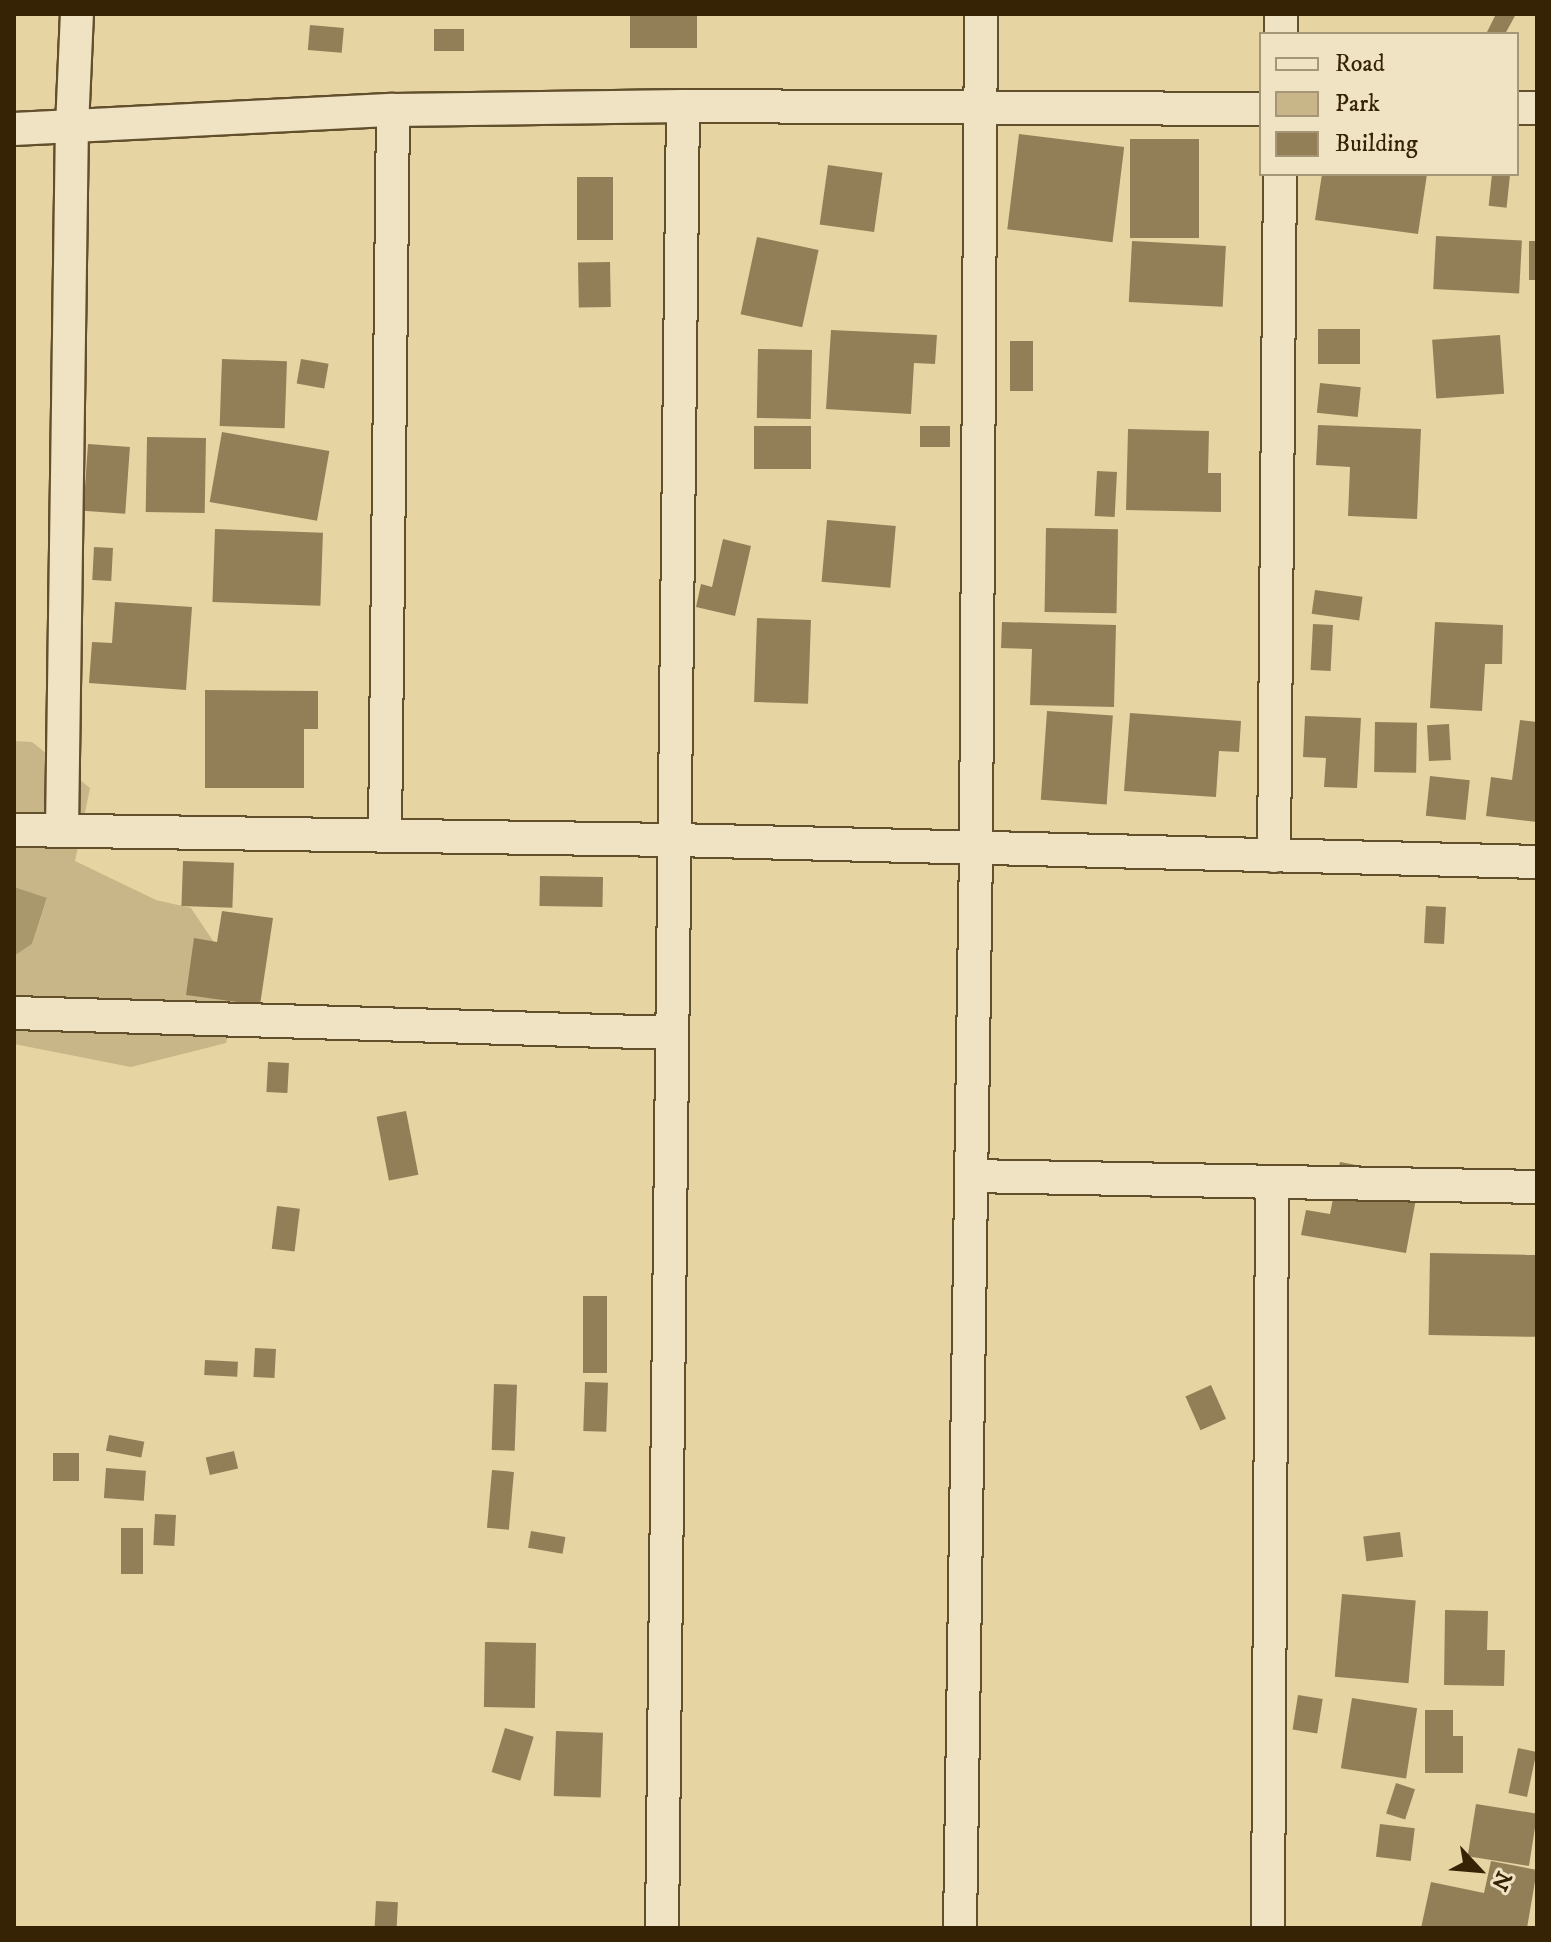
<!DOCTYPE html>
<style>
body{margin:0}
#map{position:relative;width:1551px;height:1942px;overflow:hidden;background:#e6d4a3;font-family:"IM FELL DW Pica",serif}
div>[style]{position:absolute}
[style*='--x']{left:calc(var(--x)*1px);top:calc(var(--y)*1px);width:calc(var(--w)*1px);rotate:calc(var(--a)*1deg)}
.green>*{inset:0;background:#c8b688}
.water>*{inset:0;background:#aa986d}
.building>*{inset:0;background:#927f57;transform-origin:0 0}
.roads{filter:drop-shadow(2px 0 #624f2c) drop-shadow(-2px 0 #624f2c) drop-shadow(0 2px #624f2c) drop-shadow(0 -2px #624f2c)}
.minor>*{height:32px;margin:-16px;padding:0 16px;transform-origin:16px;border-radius:16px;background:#efe3c3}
span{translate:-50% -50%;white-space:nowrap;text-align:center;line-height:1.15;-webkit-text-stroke:6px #efe3c3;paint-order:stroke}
.frame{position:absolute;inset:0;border:16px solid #362305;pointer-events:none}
.legend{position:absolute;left:1259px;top:32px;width:260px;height:144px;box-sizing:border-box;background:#efe3c3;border:2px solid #a59677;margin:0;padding:10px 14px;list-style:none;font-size:24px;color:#362305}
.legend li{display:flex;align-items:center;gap:16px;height:40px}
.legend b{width:40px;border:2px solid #a59677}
.north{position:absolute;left:1439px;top:1830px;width:80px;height:80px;-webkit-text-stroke:6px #efe3c3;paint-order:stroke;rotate:116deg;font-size:22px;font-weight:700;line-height:32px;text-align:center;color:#362305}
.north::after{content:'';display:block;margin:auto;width:28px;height:36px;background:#362305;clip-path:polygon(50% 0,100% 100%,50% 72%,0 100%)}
</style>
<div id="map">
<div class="green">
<div style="clip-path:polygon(14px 741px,32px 742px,90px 788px,75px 861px,156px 900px,191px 908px,242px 984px,226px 1043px,131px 1067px,14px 1044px,14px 956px,32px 944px,47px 899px,14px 887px)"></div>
</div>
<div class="water">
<div style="clip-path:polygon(14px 887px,47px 898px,32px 944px,14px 956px)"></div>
</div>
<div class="building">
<div style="left:630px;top:14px;width:67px;height:34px"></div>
<div style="clip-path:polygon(1496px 14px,1516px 14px,1505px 34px,1486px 34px)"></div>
<div style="left:310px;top:25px;width:34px;height:25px;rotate:5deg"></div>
<div style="left:434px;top:29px;width:30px;height:22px"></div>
<div style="left:1019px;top:134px;width:106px;height:96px;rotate:7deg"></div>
<div style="left:1130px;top:139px;width:69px;height:99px"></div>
<div style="left:828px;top:165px;width:55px;height:60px;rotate:8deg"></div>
<div style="clip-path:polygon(1322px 174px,1427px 174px,1418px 234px,1315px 220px)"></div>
<div style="left:1492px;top:174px;width:18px;height:32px;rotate:6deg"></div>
<div style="left:613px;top:177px;width:63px;height:36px;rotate:90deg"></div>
<div style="left:1436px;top:236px;width:86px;height:53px;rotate:3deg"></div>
<div style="left:757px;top:237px;width:63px;height:79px;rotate:12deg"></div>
<div style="left:1132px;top:241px;width:94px;height:61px;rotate:3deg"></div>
<div style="left:1529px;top:241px;width:8px;height:39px"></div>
<div style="left:610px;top:262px;width:45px;height:32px;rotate:89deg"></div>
<div style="left:1318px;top:329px;width:42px;height:35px"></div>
<div style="clip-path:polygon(831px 330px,937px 335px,935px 364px,914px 363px,911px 414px,826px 409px)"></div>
<div style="left:1500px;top:335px;width:59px;height:68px;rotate:86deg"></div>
<div style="left:1010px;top:341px;width:23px;height:50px"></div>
<div style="left:758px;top:349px;width:54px;height:69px;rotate:1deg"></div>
<div style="left:222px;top:359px;width:65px;height:67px;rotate:2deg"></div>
<div style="left:301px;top:359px;width:28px;height:25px;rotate:10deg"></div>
<div style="left:1320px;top:383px;width:41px;height:30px;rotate:6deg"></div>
<div style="clip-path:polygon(1318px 425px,1421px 429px,1417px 519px,1348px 516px,1350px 467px,1316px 465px)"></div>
<div style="left:811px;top:426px;width:43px;height:57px;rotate:90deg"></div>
<div style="left:920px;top:426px;width:30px;height:21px"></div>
<div style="clip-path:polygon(1128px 429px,1209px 431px,1208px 473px,1221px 473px,1221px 512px,1126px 510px)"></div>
<div style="left:222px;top:432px;width:109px;height:71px;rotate:10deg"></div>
<div style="left:147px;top:437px;width:59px;height:75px;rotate:1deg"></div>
<div style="left:88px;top:444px;width:42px;height:67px;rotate:4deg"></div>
<div style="left:1097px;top:471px;width:20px;height:45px;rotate:3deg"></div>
<div style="left:827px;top:520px;width:69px;height:62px;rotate:5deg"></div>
<div style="left:1046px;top:528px;width:72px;height:84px;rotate:1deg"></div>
<div style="left:215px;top:529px;width:108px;height:73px;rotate:2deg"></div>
<div style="clip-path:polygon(723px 539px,751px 546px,735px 616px,696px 607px,701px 584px,712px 587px)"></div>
<div style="left:94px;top:547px;width:19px;height:33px;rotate:3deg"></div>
<div style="left:1315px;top:590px;width:48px;height:24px;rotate:8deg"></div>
<div style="clip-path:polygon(115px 602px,192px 607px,186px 690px,89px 683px,92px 642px,112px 643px)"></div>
<div style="left:757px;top:618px;width:54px;height:84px;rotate:2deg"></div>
<div style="clip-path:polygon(1002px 622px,1116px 625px,1114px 707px,1030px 705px,1032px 649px,1001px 648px)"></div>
<div style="clip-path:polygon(1435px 622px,1503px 625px,1502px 664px,1485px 664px,1482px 711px,1430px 708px)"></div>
<div style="left:1313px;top:624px;width:20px;height:46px;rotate:3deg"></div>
<div style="clip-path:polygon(205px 690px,318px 691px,318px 729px,304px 729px,304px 788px,205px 788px)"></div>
<div style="left:1047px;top:711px;width:66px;height:89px;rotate:4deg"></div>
<div style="clip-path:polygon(1130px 713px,1241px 721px,1239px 752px,1219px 751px,1216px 797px,1124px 791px)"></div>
<div style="clip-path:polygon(1305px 716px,1361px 718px,1357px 788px,1324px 787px,1326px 758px,1303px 757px)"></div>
<div style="clip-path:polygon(1520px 720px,1537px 722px,1537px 822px,1486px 816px,1491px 777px,1512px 780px)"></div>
<div style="left:1375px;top:722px;width:42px;height:50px;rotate:1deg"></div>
<div style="left:1449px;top:724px;width:36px;height:22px;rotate:87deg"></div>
<div style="left:1430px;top:776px;width:40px;height:40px;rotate:6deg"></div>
<div style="left:183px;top:861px;width:51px;height:45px;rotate:2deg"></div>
<div style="left:540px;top:876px;width:63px;height:30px;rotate:1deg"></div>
<div style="left:1426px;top:906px;width:20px;height:37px;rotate:3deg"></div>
<div style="clip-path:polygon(222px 911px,273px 918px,260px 1005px,186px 995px,194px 938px,217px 942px)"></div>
<div style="left:268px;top:1062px;width:21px;height:30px;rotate:3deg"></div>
<div style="left:406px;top:1111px;width:65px;height:30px;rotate:79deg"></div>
<div style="clip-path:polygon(1340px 1162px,1420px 1177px,1406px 1253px,1301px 1235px,1306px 1210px,1330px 1214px)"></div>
<div style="left:277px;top:1206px;width:23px;height:43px;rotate:7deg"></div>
<div style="left:1430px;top:1253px;width:107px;height:82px;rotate:1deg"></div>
<div style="left:583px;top:1296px;width:24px;height:77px"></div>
<div style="left:255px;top:1348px;width:21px;height:29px;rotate:3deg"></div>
<div style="left:205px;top:1360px;width:33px;height:15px;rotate:3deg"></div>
<div style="left:585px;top:1382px;width:23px;height:49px;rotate:2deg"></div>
<div style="left:494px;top:1384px;width:23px;height:66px;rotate:2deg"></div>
<div style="left:1211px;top:1385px;width:37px;height:28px;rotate:66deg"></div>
<div style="left:109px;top:1435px;width:36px;height:16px;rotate:11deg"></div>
<div style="left:234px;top:1451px;width:18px;height:29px;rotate:77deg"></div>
<div style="left:53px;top:1453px;width:26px;height:28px"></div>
<div style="left:106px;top:1468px;width:40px;height:30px;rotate:4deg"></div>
<div style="left:492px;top:1470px;width:22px;height:58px;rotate:5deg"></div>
<div style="left:155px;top:1514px;width:21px;height:31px;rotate:3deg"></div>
<div style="left:143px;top:1528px;width:46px;height:22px;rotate:90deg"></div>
<div style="left:531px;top:1531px;width:35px;height:17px;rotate:10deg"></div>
<div style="left:1400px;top:1532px;width:25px;height:37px;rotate:83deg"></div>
<div style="left:1342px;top:1594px;width:74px;height:83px;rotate:5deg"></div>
<div style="clip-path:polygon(1445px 1610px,1488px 1611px,1487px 1650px,1505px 1650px,1504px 1686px,1444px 1685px)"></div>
<div style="left:485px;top:1642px;width:51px;height:65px;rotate:1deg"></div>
<div style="left:1298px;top:1695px;width:25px;height:35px;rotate:9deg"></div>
<div style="left:1352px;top:1698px;width:66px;height:71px;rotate:9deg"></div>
<div style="clip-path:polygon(1425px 1710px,1453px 1710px,1453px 1736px,1463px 1736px,1463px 1773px,1425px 1773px)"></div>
<div style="left:505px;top:1728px;width:30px;height:46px;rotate:17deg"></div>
<div style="left:556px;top:1731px;width:47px;height:65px;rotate:2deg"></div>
<div style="left:1518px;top:1748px;width:19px;height:46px;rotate:12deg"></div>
<div style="left:1396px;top:1783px;width:20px;height:32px;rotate:18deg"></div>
<div style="left:1476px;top:1804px;width:62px;height:53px;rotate:9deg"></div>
<div style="left:1380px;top:1824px;width:35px;height:33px;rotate:7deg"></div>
<div style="clip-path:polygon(1491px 1861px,1537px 1870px,1527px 1928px,1421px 1928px,1431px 1882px,1484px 1893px)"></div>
<div style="left:376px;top:1901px;width:22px;height:27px;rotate:3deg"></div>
</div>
<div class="roads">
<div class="minor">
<div style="--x:1281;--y:34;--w:20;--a:-90"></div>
<div style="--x:1517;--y:108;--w:20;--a:0"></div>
<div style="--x:14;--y:129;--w:379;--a:-2.9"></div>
<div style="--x:393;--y:110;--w:290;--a:-0.8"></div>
<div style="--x:683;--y:106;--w:578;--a:0.3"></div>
<div style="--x:14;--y:830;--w:661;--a:0.87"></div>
<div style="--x:675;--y:840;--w:862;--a:1.46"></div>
<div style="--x:62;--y:830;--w:703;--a:-89.19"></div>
<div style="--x:72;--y:127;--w:113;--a:-87.5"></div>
<div style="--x:385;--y:836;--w:726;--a:-89.37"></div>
<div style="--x:1274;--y:856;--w:682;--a:-89.5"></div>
<div style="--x:14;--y:1013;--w:658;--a:1.74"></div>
<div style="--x:971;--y:1176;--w:566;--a:1.11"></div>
<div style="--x:662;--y:1928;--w:1822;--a:-89.34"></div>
<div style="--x:960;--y:1928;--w:1078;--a:-89.15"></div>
<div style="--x:976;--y:850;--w:836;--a:-89.66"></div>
<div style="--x:1268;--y:1928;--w:745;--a:-89.69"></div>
</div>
</div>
<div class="frame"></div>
<ul class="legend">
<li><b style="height:10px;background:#efe3c3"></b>Road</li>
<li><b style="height:22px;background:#c8b688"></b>Park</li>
<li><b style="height:22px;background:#927f57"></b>Building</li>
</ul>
<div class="north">N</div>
</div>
